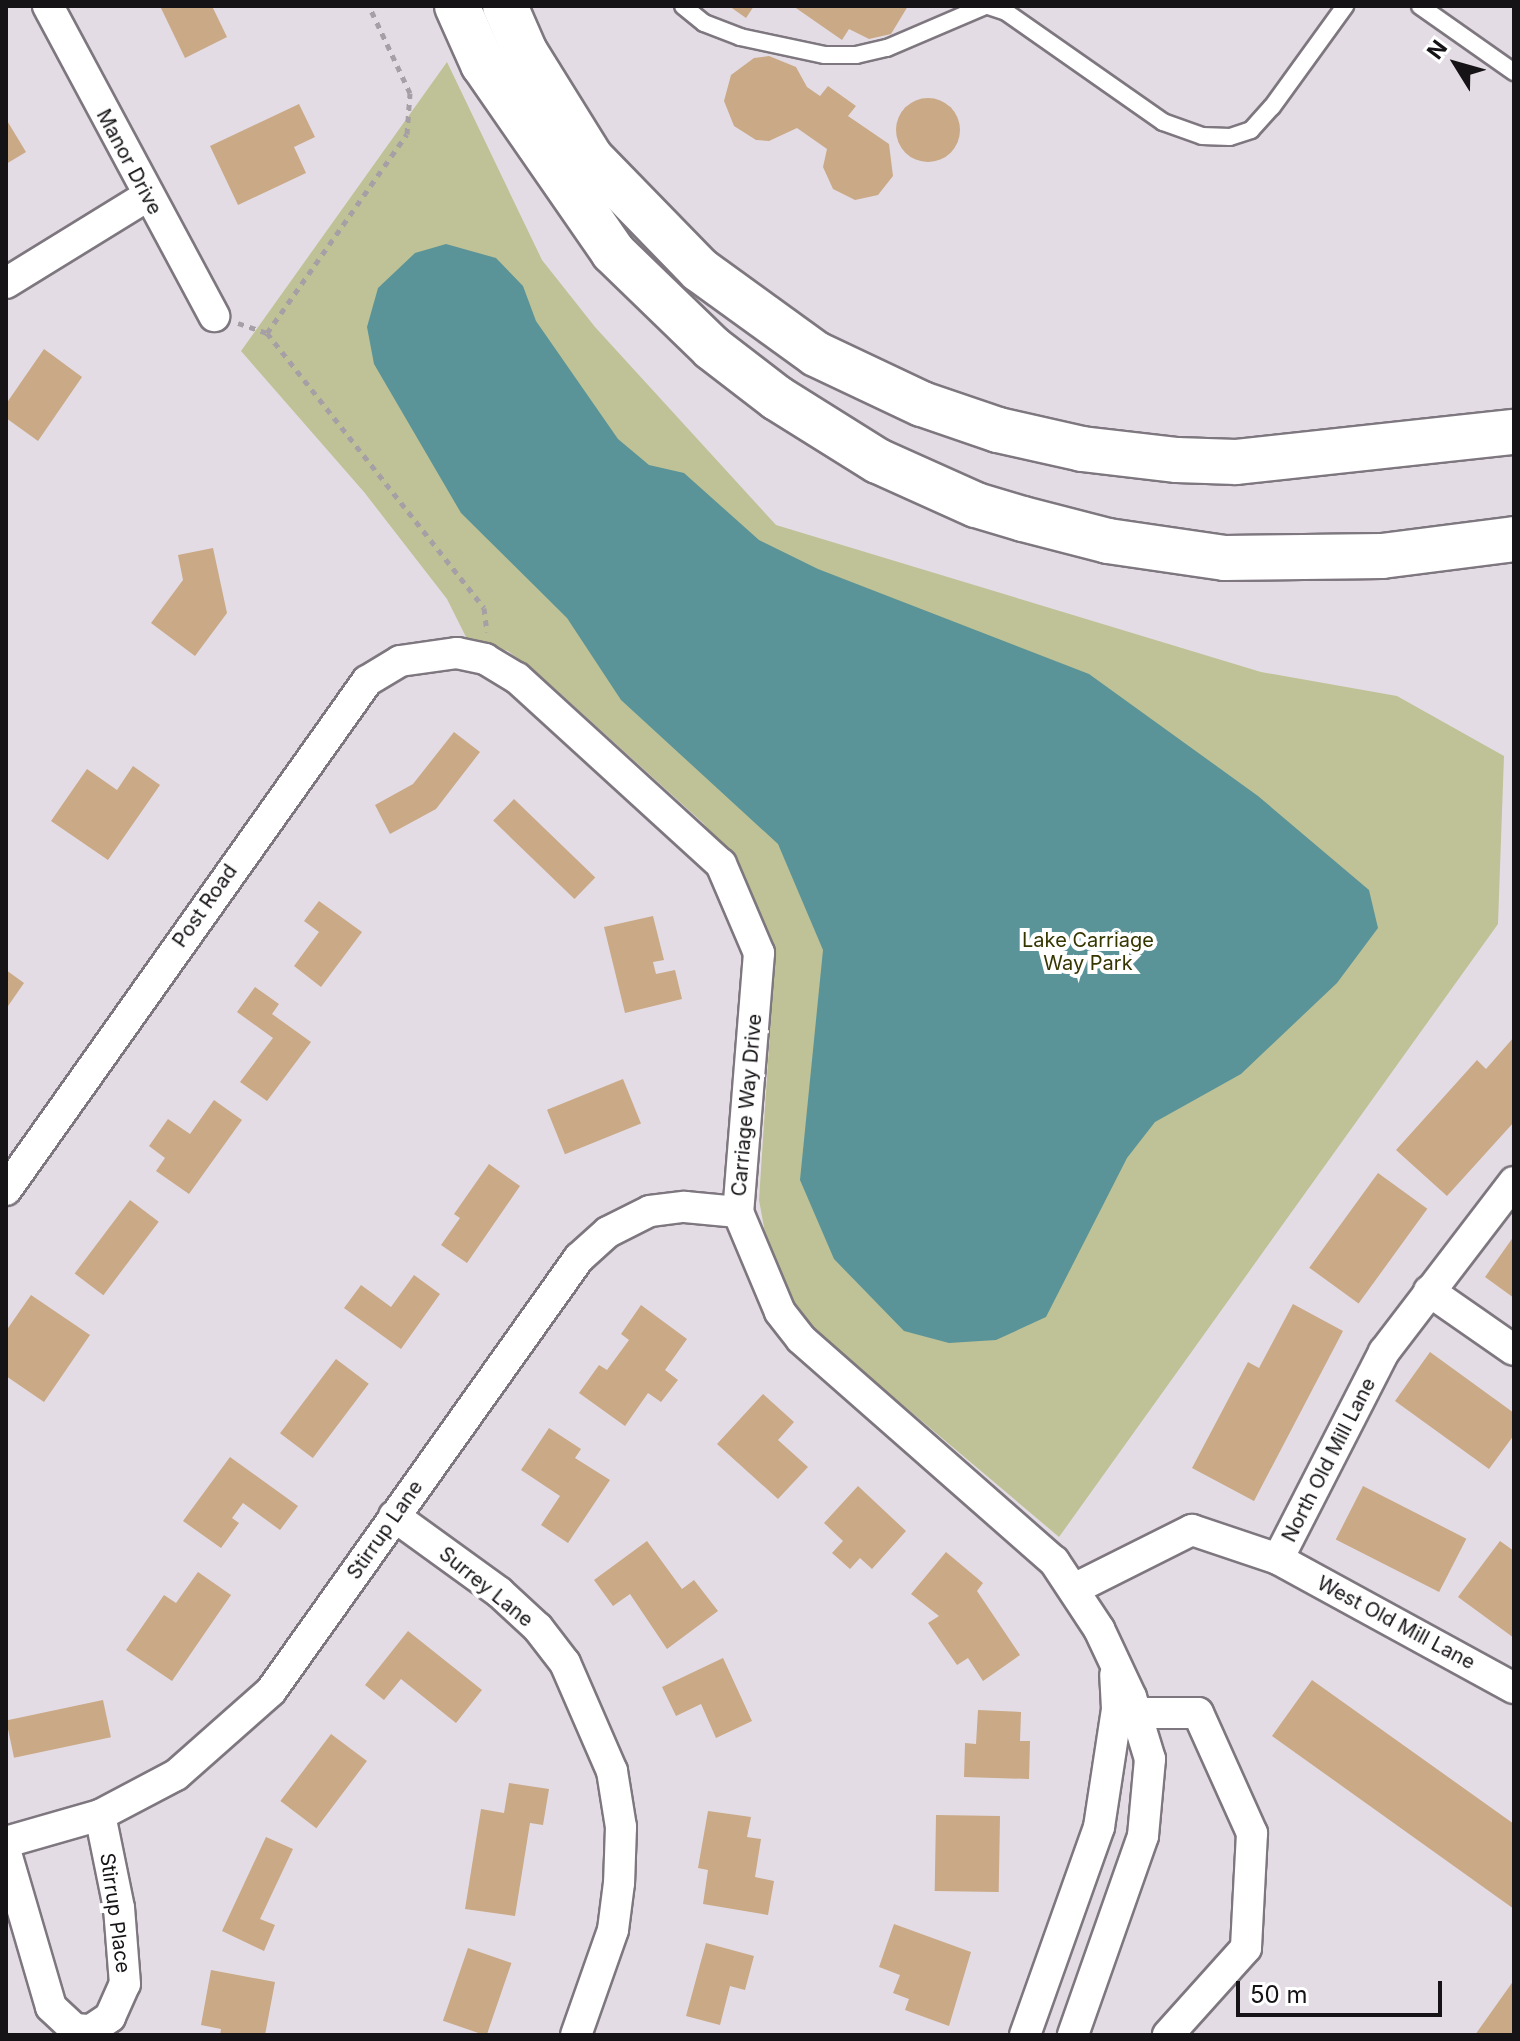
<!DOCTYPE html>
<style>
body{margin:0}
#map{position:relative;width:1520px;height:2041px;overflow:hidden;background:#e4dce4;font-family:Inter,sans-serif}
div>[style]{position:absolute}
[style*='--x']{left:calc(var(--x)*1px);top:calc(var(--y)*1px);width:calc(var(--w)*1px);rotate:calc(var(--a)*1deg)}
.green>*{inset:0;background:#bfc296}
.water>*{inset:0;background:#5a9498}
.building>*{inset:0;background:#c9a986;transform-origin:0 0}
.round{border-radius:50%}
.path>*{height:5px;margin-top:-2.5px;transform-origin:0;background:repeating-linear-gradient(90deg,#a69fa6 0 6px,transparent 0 12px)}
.roads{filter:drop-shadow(2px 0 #7e777f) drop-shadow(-2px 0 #7e777f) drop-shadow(0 2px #7e777f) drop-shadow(0 -2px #7e777f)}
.lane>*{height:16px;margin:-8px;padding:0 8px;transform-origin:8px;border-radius:8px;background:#fff}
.street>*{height:30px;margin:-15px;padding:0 15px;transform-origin:15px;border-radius:15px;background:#fff}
.highway>*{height:44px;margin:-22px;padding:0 22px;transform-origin:22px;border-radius:22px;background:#fff}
span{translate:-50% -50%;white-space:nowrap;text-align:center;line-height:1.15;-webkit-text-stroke:8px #fff;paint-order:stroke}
.street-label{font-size:20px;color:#161316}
.park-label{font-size:20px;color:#353600}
.frame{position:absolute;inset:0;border:8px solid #161316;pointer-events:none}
.north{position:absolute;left:1416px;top:24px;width:80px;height:80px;-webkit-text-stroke:6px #fff;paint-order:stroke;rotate:307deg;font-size:22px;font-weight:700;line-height:32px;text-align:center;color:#161316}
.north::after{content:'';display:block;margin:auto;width:28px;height:36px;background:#161316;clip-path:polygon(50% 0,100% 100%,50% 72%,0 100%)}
.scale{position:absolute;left:1236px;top:1981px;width:206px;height:36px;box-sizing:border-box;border:4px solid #161316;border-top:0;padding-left:10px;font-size:24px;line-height:28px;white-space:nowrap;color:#161316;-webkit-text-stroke:6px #fff;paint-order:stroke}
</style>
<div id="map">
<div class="green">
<div style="clip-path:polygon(447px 62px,542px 260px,595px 327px,776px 525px,1261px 672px,1397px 696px,1504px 756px,1498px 924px,1059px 1537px,840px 1352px,807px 1321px,783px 1287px,768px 1249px,759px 1200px,773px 985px,770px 954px,736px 862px,703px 823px,552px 686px,508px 651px,467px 639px,447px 599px,364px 492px,241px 351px)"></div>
</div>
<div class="water">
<div style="clip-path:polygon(446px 244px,496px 258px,523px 286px,536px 321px,618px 439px,649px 465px,684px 473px,759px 540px,818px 569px,1089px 674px,1258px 796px,1369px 890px,1378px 928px,1337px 983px,1241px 1074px,1155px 1122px,1127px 1158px,1046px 1317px,996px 1340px,949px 1343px,904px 1331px,834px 1259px,800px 1180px,823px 950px,778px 844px,621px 700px,567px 618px,461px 513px,374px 364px,367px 327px,378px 288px,415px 253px)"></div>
</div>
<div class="building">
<div style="clip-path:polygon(160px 6px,212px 6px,227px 37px,185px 58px)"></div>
<div style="clip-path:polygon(729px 6px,754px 6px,746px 18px)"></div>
<div style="clip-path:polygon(793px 6px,908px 6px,891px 34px,869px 39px,849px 29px,842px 40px)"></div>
<div style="clip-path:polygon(769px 56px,796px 67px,807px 87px,820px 96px,828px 86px,856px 106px,848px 116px,889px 144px,893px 176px,878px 195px,855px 200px,833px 189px,823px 167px,827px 149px,797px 128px,769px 141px,756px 140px,734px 126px,724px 101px,731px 75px,754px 58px)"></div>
<div class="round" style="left:896px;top:98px;width:64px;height:64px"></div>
<div style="clip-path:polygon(299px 104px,315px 137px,294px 147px,306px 173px,238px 205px,210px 146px)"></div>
<div style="clip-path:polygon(6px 119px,26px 152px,6px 164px)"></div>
<div style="clip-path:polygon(44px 349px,82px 377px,38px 441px,6px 418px,6px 404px)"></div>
<div style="clip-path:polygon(213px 548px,227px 613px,195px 656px,151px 623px,183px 580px,178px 555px)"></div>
<div style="clip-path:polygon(454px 732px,480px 752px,436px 809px,390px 834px,375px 805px,413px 784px)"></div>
<div style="clip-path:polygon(133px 766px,160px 785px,108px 860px,51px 821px,87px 769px,117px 790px)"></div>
<div style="left:514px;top:799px;width:113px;height:30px;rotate:44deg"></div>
<div style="clip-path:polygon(319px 901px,362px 932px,321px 987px,294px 966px,319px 932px,304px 921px)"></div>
<div style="clip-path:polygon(653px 916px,664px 960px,653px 962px,656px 974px,675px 970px,682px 999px,625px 1013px,604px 927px)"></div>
<div style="clip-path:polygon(6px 970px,24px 983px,6px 1009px)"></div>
<div style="clip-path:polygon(255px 987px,279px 1004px,272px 1014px,311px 1042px,267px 1101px,240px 1082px,273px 1038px,237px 1012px)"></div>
<div style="clip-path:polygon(1514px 1037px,1514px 1122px,1447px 1196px,1396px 1150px,1477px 1060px,1486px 1069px)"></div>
<div style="left:623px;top:1079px;width:48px;height:82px;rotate:68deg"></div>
<div style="clip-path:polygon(214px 1100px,242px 1120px,189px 1194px,156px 1171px,165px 1158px,149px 1146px,168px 1119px,190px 1134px)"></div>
<div style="clip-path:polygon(489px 1164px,520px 1186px,467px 1263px,441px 1245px,460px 1218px,454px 1214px)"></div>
<div style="left:1378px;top:1173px;width:61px;height:117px;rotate:36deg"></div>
<div style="left:130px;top:1200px;width:36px;height:92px;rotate:37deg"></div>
<div style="clip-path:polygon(1514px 1236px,1514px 1298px,1485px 1277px)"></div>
<div style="clip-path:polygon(414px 1275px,440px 1294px,401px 1349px,344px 1308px,361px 1285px,391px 1307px)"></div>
<div style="clip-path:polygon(31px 1295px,90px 1335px,44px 1402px,6px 1376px,6px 1331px)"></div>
<div style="clip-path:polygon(1293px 1304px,1343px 1331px,1254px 1501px,1192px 1468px,1248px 1362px,1259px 1368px)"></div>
<div style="clip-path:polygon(641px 1305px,687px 1339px,665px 1370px,678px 1380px,661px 1402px,648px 1393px,625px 1426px,579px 1393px,599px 1365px,607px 1370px,629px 1340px,621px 1334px)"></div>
<div style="clip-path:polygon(1430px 1352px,1514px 1413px,1514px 1435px,1489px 1469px,1395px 1401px)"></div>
<div style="left:336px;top:1359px;width:41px;height:93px;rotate:37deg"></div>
<div style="clip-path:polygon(763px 1394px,794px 1422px,778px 1440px,808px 1467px,778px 1499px,717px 1444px)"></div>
<div style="clip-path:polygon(549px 1428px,581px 1449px,575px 1458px,610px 1480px,568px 1543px,541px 1525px,560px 1496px,521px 1470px)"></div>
<div style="clip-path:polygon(230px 1457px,298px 1506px,280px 1530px,243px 1503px,232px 1518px,239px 1523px,221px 1548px,183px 1521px)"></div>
<div style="clip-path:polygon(858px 1486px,906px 1531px,872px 1569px,860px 1558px,850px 1569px,832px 1553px,843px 1541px,824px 1523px)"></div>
<div style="left:1363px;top:1486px;width:116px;height:60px;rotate:27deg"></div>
<div style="clip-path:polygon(647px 1541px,682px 1589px,694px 1580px,718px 1611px,667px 1649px,630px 1594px,613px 1606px,594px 1580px)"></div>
<div style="clip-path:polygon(1500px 1541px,1514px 1551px,1514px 1638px,1458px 1597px)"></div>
<div style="clip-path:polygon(946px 1552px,983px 1583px,977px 1591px,1020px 1655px,983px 1681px,968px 1658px,957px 1665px,928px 1623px,939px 1616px,911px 1594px)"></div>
<div style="clip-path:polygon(198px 1572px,231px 1595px,172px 1681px,126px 1650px,164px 1595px,176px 1603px)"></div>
<div style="clip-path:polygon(408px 1631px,482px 1690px,456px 1723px,401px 1679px,384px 1700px,365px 1685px)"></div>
<div style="clip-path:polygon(723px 1658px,752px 1721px,716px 1738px,701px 1704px,676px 1716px,662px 1687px)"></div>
<div style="clip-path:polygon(1312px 1680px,1514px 1824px,1514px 1909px,1272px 1736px)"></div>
<div style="left:103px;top:1700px;width:38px;height:99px;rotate:78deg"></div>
<div style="clip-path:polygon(978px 1710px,1021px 1712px,1020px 1741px,1030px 1741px,1029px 1779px,964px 1777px,965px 1743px,976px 1744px)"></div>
<div style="left:331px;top:1734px;width:45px;height:84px;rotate:37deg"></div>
<div style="clip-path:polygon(509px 1783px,549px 1789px,543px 1825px,530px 1823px,515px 1916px,465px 1909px,481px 1809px,504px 1813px)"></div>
<div style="clip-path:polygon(708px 1811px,751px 1817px,747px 1837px,761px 1839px,755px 1877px,774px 1881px,768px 1915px,703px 1904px,708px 1870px,698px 1868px)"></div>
<div style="left:936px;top:1815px;width:64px;height:76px;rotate:1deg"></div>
<div style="clip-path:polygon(266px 1837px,293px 1849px,260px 1919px,275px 1925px,264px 1951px,222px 1931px)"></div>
<div style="clip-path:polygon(894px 1924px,971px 1952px,949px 2026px,905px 2010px,909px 1999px,893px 1993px,900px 1975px,879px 1967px)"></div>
<div style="clip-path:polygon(706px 1943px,754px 1956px,745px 1990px,730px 1986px,720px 2025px,686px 2016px)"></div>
<div style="left:468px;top:1948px;width:46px;height:77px;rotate:19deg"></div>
<div style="clip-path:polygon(211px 1970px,275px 1982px,265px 2035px,220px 2035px,221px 2029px,201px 2025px)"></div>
<div style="clip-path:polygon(1514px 1980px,1514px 2035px,1475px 2035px)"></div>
</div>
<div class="path">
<div style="--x:238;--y:323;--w:31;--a:19"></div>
<div style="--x:267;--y:333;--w:350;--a:51.7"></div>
<div style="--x:484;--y:608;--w:24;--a:83"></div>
<div style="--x:267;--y:333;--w:243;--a:-54.9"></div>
<div style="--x:407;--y:134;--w:41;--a:-85.8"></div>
<div style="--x:410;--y:93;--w:96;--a:-115.2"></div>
</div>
<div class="roads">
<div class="lane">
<div style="--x:683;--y:6;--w:27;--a:39"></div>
<div style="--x:704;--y:23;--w:39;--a:21"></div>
<div style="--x:740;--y:37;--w:87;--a:12"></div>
<div style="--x:825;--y:55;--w:31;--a:0"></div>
<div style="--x:856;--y:55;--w:32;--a:-13"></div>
<div style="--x:887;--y:48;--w:107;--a:-23.2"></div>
<div style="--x:988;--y:6;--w:19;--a:18"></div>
<div style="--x:1006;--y:12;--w:192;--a:35"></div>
<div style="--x:1163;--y:122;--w:41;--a:19.7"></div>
<div style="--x:1202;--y:136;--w:28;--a:2"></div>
<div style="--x:1230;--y:137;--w:22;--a:-18"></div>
<div style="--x:1251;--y:130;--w:31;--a:-48"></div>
<div style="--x:1272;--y:107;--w:125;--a:-54.1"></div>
<div style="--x:1420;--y:6;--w:115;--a:35.1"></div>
</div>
<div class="street">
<div style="--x:48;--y:6;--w:352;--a:61.8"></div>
<div style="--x:6;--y:283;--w:164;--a:-31.6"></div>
<div style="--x:6;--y:1190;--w:624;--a:-54.65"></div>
<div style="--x:367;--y:681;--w:39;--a:-31"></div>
<div style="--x:400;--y:661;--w:58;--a:-8"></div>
<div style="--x:457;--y:653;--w:29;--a:12"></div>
<div style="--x:485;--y:659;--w:37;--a:31"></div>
<div style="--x:517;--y:678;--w:276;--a:42.4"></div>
<div style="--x:721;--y:864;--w:97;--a:66.9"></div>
<div style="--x:759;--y:953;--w:260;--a:94.6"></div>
<div style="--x:738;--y:1212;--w:108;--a:67.2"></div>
<div style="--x:780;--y:1312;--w:34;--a:52"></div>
<div style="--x:801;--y:1339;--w:337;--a:41.3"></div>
<div style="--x:1054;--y:1561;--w:82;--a:56.5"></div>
<div style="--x:1099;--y:1629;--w:75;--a:64.8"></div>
<div style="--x:1131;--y:1697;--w:65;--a:73"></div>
<div style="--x:1150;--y:1759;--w:77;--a:95.2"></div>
<div style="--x:1143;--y:1836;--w:211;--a:109.4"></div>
<div style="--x:1429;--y:1291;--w:103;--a:34.8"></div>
<div style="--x:394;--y:1516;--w:130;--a:35.9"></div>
<div style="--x:499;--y:1592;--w:53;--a:42.7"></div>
<div style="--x:538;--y:1628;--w:44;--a:52.4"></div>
<div style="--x:565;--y:1663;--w:118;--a:66.5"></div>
<div style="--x:612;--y:1771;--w:57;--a:80.9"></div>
<div style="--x:621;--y:1827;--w:56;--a:92"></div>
<div style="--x:619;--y:1883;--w:47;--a:97.3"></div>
<div style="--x:613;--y:1930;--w:111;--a:109.4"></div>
<div style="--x:1278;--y:1559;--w:269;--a:28.7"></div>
<div style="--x:1074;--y:1589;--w:132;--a:-26.6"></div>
<div style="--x:1192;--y:1530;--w:91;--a:18.6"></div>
<div style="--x:1278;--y:1559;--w:233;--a:-62.9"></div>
<div style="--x:1384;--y:1352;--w:214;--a:-52.6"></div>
<div style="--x:1137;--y:1713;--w:61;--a:0"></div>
<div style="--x:1198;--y:1713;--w:132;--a:65.8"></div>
<div style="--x:1252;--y:1833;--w:115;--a:93"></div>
<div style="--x:1246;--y:1948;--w:117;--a:131.9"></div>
<div style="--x:6;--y:1842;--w:98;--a:-16"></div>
<div style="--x:100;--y:1815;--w:86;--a:-27.8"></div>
<div style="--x:176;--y:1775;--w:127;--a:-41.5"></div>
<div style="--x:271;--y:1691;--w:531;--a:-54.58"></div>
<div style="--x:579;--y:1258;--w:39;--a:-42"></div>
<div style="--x:608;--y:1232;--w:47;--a:-26.6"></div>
<div style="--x:650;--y:1211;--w:35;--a:-7"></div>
<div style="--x:685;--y:1207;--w:53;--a:5.4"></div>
<div style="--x:6;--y:1853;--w:160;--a:73.7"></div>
<div style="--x:51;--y:2007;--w:33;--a:43"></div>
<div style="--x:75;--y:2029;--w:16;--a:4"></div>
<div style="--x:91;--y:2030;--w:23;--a:-34"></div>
<div style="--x:110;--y:2017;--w:36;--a:-66"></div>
<div style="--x:125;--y:1984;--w:76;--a:-94.5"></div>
<div style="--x:119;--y:1908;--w:95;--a:-101.5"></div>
<div style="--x:1025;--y:2035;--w:221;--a:-70.4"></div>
<div style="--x:1099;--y:1827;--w:119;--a:-81.3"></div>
<div style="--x:1117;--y:1709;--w:34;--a:-93"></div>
</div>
<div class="highway">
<div style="--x:457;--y:6;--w:64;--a:65.9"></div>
<div style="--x:483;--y:64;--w:229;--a:55.3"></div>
<div style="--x:613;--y:252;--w:138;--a:44.1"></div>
<div style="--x:712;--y:348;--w:82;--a:37.6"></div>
<div style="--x:777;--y:398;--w:119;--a:32"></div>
<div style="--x:878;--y:461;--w:107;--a:24.2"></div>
<div style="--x:976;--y:505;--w:49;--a:16.6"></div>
<div style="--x:1023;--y:519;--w:88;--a:14.5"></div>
<div style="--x:1108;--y:541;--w:118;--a:8.3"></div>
<div style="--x:1225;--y:558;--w:157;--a:-0.7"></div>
<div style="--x:1382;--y:556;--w:133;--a:-7.3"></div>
<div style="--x:505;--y:6;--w:50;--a:66.5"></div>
<div style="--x:525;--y:52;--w:125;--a:58.1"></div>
<div style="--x:591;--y:158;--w:156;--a:45.8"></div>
<div style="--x:700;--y:270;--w:143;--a:35.9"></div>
<div style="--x:816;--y:354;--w:117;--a:25.3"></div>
<div style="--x:922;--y:404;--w:80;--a:18.9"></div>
<div style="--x:998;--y:430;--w:86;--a:12.7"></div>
<div style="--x:1082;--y:449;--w:96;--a:6.6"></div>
<div style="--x:1177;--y:460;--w:59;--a:1.9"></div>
<div style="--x:1236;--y:462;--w:280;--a:-6.2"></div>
</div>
</div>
<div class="street-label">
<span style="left:129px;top:162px;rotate:62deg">Manor Drive</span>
<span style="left:205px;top:906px;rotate:-55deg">Post Road</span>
<span style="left:747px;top:1105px;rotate:-85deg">Carriage Way Drive</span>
<span style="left:1329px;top:1460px;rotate:-63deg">North Old Mill Lane</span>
<span style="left:385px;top:1530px;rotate:-55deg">Stirrup Lane</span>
<span style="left:486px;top:1587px;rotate:39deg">Surrey Lane</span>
<span style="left:1396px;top:1623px;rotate:28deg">West Old Mill Lane</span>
<span style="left:115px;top:1913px;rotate:82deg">Stirrup Place</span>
</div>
<div class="park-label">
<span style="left:1088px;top:952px">Lake Carriage<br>Way Park</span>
</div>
<div class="frame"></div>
<div class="north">N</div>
<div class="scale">50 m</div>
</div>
